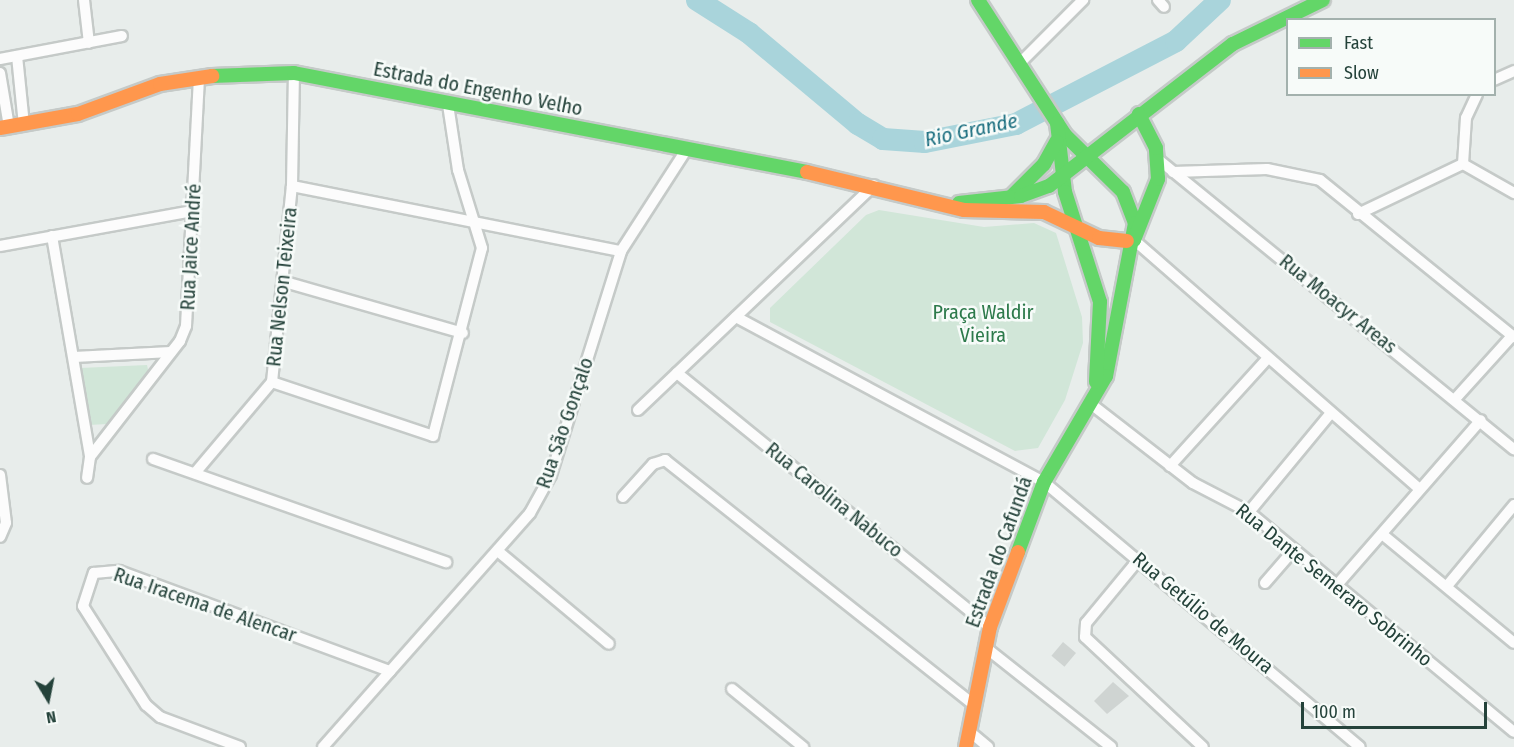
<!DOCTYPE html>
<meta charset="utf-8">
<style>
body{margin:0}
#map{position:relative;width:1514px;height:747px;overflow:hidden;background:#e8edeb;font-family:"Fira Sans Condensed",sans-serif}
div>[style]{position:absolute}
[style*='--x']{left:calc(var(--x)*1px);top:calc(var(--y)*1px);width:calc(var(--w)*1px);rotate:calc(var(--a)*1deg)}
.green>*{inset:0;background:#d1e6d8}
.river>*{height:22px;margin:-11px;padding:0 11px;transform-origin:11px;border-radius:11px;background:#a9d4db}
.building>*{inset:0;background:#cfd4d2;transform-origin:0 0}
.roads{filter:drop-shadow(2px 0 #c5cac8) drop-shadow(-2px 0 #c5cac8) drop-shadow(0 2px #c5cac8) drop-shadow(0 -2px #c5cac8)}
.street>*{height:10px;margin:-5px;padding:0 5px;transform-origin:5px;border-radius:5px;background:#fcfcfc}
.fast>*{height:14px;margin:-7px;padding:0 7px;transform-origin:7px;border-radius:7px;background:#63d668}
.slow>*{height:14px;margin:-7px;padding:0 7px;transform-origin:7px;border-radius:7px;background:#ff974d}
span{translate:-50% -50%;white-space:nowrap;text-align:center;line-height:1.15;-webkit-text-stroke:5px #f7fbf9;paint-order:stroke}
.street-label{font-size:20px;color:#24423a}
.park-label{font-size:20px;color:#2d7a4b}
.water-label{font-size:21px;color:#1c6f80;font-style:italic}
.legend{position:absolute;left:1286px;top:18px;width:210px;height:78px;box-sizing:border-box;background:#f7fbf9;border:2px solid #a3b1ad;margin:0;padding:8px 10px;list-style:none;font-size:18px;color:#24423a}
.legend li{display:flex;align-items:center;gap:12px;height:30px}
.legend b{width:30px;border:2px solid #a3b1ad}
.north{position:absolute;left:18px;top:669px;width:60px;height:60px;-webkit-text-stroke:4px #f7fbf9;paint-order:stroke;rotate:170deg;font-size:16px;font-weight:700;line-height:24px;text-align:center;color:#24423a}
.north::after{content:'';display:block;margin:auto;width:21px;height:27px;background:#24423a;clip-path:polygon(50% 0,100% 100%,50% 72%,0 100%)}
.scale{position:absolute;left:1301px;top:702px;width:186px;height:27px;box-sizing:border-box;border:3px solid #24423a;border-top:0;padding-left:8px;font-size:18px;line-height:21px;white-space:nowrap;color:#24423a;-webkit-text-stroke:4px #f7fbf9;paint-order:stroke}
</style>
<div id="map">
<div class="green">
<div style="clip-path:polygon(879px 210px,984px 227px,1034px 223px,1056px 233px,1082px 317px,1083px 343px,1065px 400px,1038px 448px,1015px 451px,770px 322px,770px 308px,866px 215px)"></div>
<div style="clip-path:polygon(147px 365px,149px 374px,107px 424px,89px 425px,80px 368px)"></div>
</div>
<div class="river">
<div style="--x:697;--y:0;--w:62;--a:32.4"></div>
<div style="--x:749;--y:33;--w:142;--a:39.9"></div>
<div style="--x:858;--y:124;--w:29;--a:31"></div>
<div style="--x:883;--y:139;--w:42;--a:4.1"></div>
<div style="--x:925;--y:142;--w:93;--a:-11.2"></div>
<div style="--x:1016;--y:124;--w:180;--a:-27.4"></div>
<div style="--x:1176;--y:41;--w:60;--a:-43"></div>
</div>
<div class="building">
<div style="left:1063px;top:642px;width:17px;height:18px;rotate:40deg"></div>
<div style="clip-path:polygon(1113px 682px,1129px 696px,1107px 714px,1094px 701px)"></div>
</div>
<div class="roads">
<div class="street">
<div style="--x:84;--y:0;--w:43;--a:83.4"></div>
<div style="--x:1158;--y:0;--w:9;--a:49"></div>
<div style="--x:17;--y:56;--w:69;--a:84.2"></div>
<div style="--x:0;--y:59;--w:124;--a:-10.7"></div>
<div style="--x:1019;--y:64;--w:91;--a:-45"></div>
<div style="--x:0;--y:73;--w:55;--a:80.5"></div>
<div style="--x:1494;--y:80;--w:22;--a:-24"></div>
<div style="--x:1159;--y:160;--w:458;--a:39.2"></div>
<div style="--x:1463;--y:164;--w:59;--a:29.6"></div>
<div style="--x:1173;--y:172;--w:94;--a:-1.8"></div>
<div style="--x:1267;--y:169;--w:54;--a:11.7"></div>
<div style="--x:1320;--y:180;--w:250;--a:39"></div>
<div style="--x:292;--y:186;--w:335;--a:11.2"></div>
<div style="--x:1358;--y:214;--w:116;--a:-25.5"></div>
<div style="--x:1463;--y:164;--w:46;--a:-86.3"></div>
<div style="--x:1466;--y:118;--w:26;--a:-65"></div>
<div style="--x:52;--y:236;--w:224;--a:80.2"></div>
<div style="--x:90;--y:457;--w:21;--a:98"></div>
<div style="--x:1134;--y:240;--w:377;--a:41.1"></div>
<div style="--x:0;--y:246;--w:195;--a:-10.3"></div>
<div style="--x:285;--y:282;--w:185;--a:16"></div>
<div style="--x:736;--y:317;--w:349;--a:28.2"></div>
<div style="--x:1044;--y:482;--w:412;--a:40"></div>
<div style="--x:74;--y:357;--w:97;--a:-3"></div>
<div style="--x:677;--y:373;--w:403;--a:39.1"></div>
<div style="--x:272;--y:382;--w:170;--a:18.5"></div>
<div style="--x:433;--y:436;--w:194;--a:-75.4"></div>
<div style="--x:482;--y:248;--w:82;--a:-107.1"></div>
<div style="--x:458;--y:170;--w:66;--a:-98.7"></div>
<div style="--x:1456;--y:398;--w:84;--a:-47.9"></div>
<div style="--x:1091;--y:404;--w:129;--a:37.8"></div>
<div style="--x:1193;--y:483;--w:63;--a:27.4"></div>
<div style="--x:1249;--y:512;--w:344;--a:39.7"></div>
<div style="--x:638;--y:410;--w:326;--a:-43.6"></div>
<div style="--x:90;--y:457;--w:147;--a:-52.2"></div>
<div style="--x:180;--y:341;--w:16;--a:-68"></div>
<div style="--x:186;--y:326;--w:248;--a:-87"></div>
<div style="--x:153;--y:459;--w:311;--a:19.4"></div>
<div style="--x:1170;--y:466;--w:146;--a:-47.8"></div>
<div style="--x:195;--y:473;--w:119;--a:-49.8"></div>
<div style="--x:272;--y:382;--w:197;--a:-84.2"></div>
<div style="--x:292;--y:186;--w:113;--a:-89"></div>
<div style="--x:0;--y:475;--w:48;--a:82.9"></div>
<div style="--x:6;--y:523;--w:15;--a:113"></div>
<div style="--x:623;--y:497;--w:45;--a:-47.7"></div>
<div style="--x:653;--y:464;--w:13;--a:-18"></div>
<div style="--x:665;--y:460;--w:392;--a:38.4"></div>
<div style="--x:1249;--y:512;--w:127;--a:-50.4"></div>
<div style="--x:1382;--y:534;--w:171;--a:39.5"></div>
<div style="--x:499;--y:552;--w:143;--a:39.9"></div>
<div style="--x:1139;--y:559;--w:83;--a:129.6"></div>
<div style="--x:1086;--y:623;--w:14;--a:94"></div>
<div style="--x:1085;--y:637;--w:161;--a:43"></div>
<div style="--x:1265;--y:583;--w:40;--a:-49"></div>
<div style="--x:1336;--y:586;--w:220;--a:-48.9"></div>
<div style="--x:1447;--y:586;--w:105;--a:-50.4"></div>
<div style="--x:985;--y:647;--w:161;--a:38.4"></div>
<div style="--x:732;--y:689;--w:92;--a:39.2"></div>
<div style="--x:969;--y:731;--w:25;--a:40"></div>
<div style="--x:240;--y:747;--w:85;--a:-159.4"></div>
<div style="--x:160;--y:717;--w:18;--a:-139"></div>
<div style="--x:146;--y:705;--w:117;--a:-122.5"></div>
<div style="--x:83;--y:606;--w:35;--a:-72"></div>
<div style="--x:94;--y:573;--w:25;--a:-5"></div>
<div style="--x:119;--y:571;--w:289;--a:20.3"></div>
<div style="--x:323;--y:747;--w:312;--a:-48.5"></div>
<div style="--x:530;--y:513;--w:43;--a:-61.1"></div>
<div style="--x:551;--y:475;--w:235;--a:-72.6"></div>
<div style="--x:621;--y:251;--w:120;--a:-57.2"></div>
</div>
<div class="fast">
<div style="--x:978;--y:0;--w:161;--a:57.2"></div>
<div style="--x:1065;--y:135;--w:81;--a:44.5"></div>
<div style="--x:1123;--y:192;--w:33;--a:69"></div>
<div style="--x:1135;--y:223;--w:156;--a:100.7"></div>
<div style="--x:1106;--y:376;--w:123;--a:120.3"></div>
<div style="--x:1044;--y:482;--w:75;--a:110.4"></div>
<div style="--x:212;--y:76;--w:82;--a:-2.1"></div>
<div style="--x:294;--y:73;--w:522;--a:10.92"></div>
<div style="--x:1057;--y:123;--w:69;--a:83.4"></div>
<div style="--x:1065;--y:192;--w:115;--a:72.3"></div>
<div style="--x:1100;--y:302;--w:80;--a:92.9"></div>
<div style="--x:1012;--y:196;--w:45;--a:-45"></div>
<div style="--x:1044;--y:164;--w:26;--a:-61"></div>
<div style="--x:959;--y:203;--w:62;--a:-6.4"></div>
<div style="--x:1021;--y:196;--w:30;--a:-20"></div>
<div style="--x:1049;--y:186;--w:232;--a:-37.7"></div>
<div style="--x:1233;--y:44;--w:100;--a:-26.1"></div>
<div style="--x:1127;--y:241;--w:7;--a:-8"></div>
<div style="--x:1134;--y:240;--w:66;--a:-68.5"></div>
<div style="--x:1158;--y:179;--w:31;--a:-94"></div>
<div style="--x:1156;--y:148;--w:38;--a:-117"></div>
</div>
<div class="slow">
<div style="--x:0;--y:128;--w:79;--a:-10.2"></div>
<div style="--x:78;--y:114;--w:87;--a:-20.1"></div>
<div style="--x:160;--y:84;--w:53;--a:-8.7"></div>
<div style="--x:807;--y:172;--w:162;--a:13.6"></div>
<div style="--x:964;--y:210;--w:80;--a:1.4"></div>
<div style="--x:1044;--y:212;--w:61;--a:25.3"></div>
<div style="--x:1099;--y:238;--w:28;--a:6"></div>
<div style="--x:966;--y:747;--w:122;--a:-78.7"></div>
<div style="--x:990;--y:627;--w:80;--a:-69.5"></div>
</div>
</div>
<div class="street-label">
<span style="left:478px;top:89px;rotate:11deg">Estrada do Engenho Velho</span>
<span style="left:191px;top:247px;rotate:-87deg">Rua Jaice André</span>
<span style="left:282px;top:287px;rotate:-84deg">Rua Nelson Teixeira</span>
<span style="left:1338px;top:304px;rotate:39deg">Rua Moacyr Areas</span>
<span style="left:565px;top:423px;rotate:-71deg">Rua São Gonçalo</span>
<span style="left:834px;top:500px;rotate:39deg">Rua Carolina Nabuco</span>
<span style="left:999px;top:552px;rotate:-70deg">Estrada do Cafundá</span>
<span style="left:1334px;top:585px;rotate:39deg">Rua Dante Semeraro Sobrinho</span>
<span style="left:205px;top:605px;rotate:19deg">Rua Iracema de Alencar</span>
<span style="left:1203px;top:613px;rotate:40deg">Rua Getúlio de Moura</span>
</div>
<div class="park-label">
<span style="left:983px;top:324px">Praça Waldir<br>Vieira</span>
</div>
<div class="water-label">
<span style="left:971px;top:130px;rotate:-12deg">Rio Grande</span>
</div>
<ul class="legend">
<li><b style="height:8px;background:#63d668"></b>Fast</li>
<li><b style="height:8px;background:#ff974d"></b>Slow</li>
</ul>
<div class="north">N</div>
<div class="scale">100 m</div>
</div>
